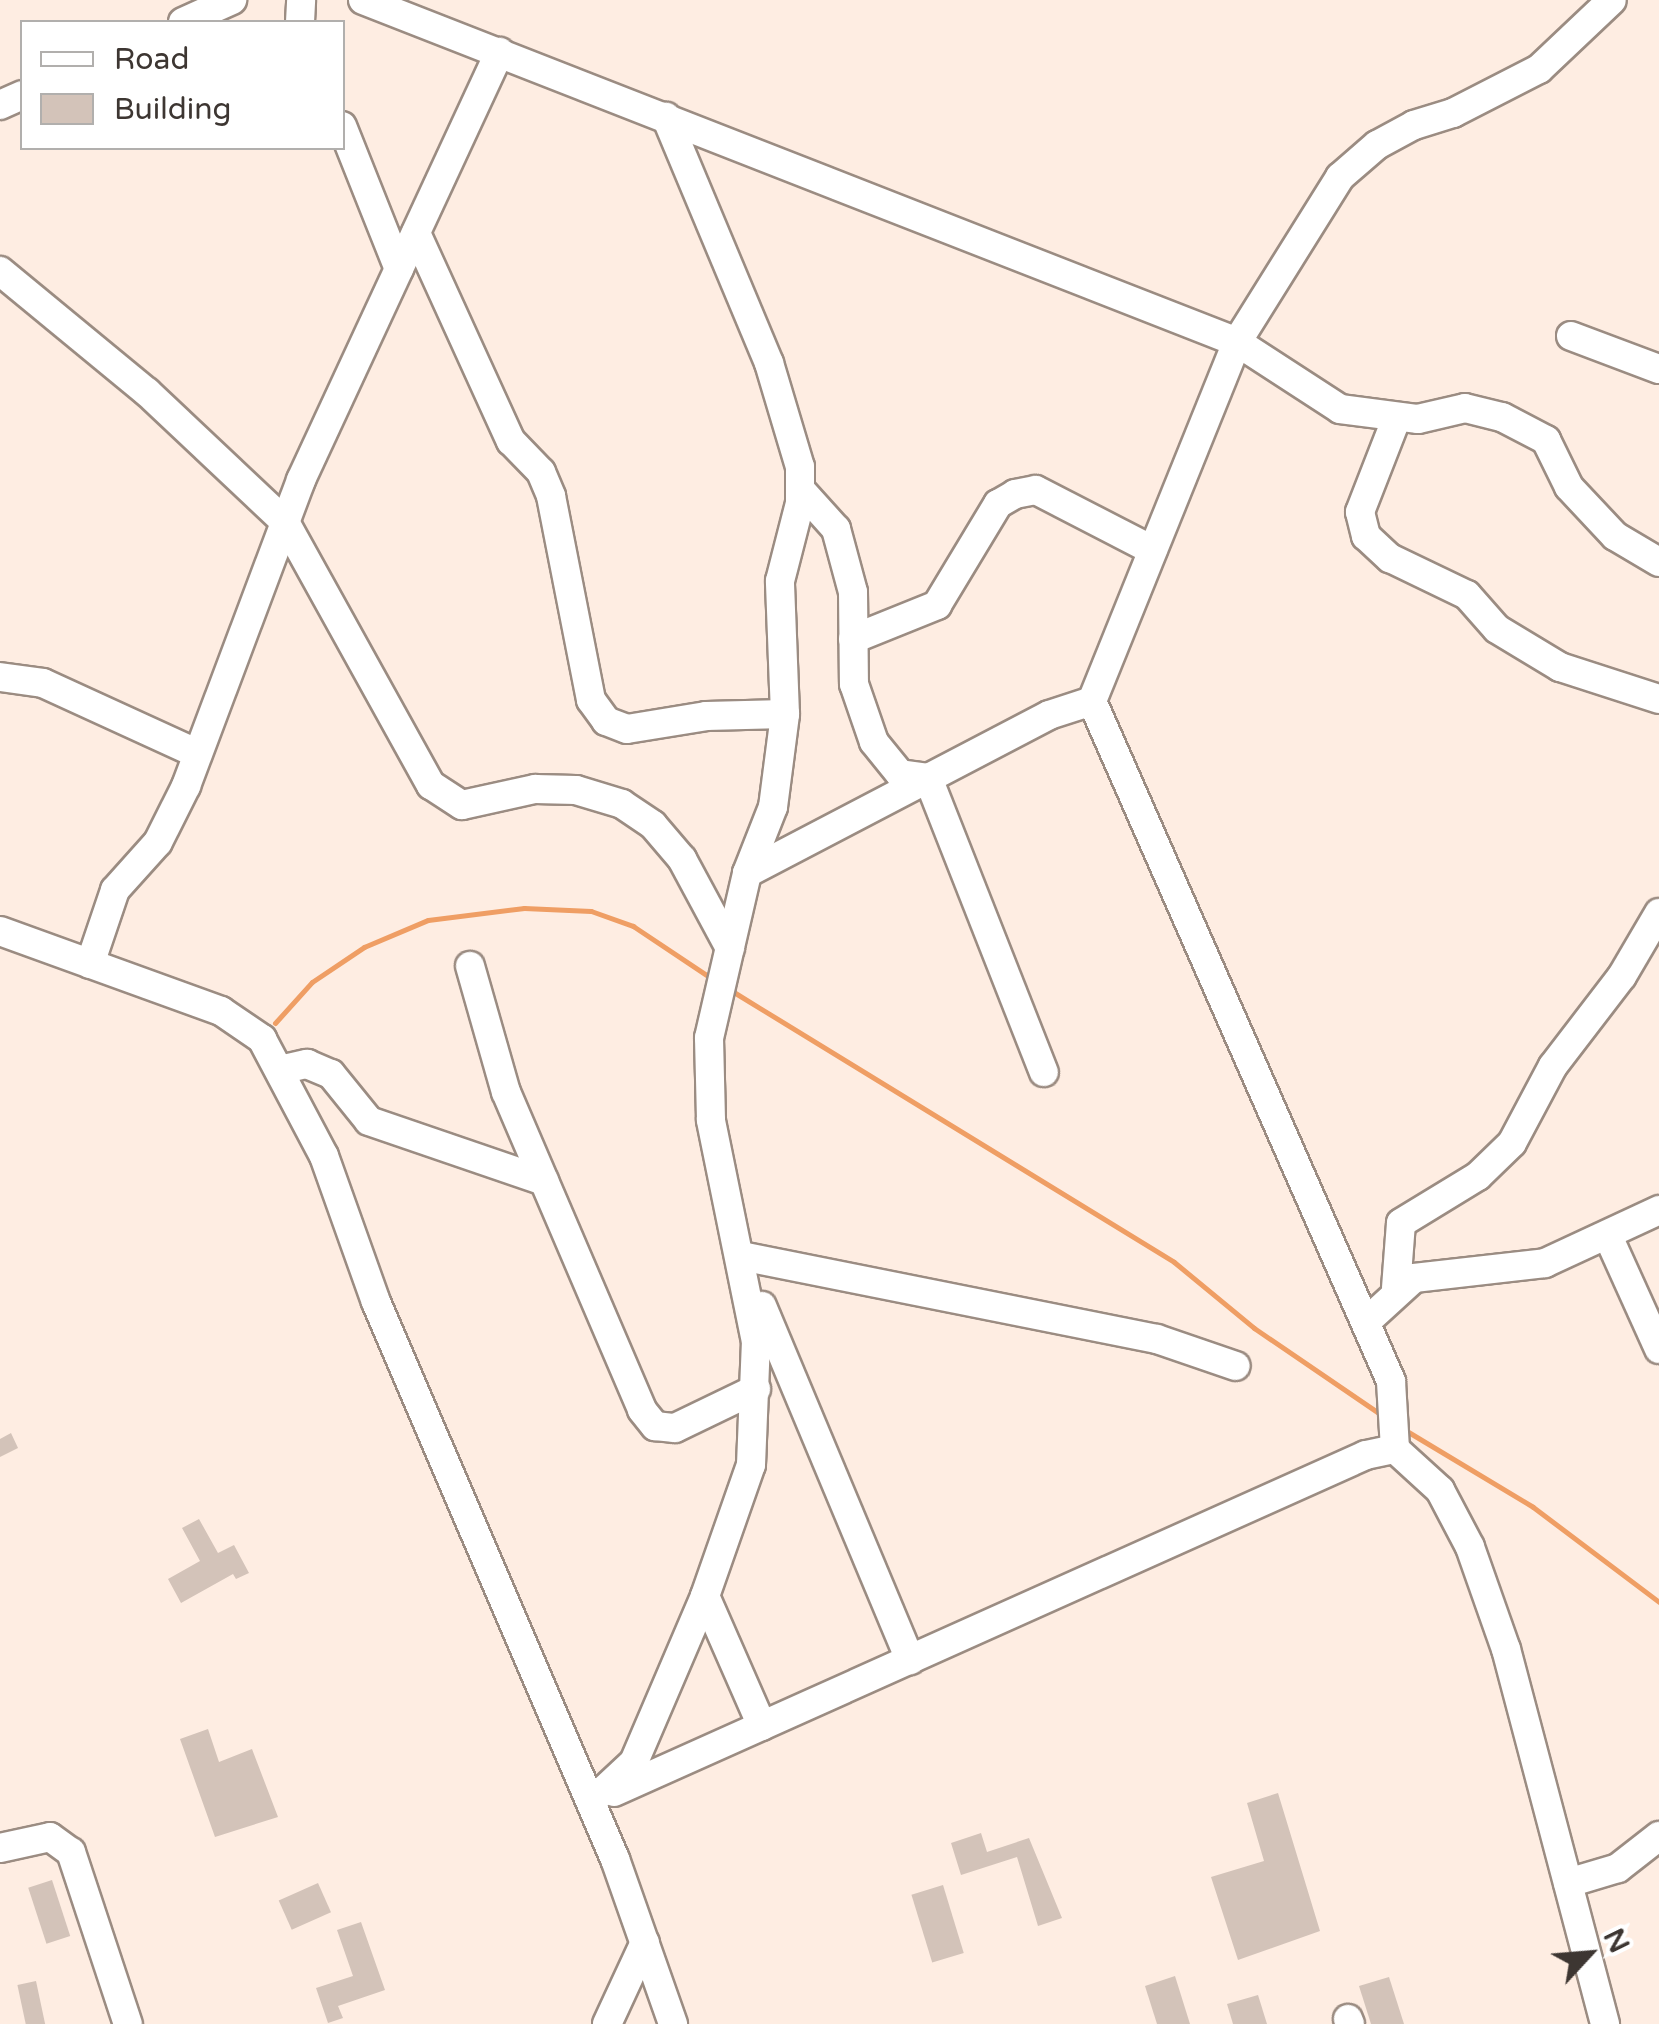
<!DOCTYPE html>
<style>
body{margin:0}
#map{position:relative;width:1659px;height:2024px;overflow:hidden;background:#feede2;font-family:"Varela Round",sans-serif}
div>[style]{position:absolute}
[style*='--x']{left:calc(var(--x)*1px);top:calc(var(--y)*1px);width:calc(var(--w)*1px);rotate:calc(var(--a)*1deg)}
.stream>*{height:5px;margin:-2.5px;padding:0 2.5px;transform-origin:2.5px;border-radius:2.5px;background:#ef9e64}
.building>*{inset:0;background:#d3c3b9;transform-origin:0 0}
.roads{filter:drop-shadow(2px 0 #9b8c82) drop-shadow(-2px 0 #9b8c82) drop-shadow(0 2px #9b8c82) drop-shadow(0 -2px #9b8c82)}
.minor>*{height:28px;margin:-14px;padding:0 14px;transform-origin:14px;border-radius:14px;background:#fff}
span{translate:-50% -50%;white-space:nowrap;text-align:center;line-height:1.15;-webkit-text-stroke:8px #fff;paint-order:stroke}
.legend{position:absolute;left:20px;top:20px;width:325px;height:130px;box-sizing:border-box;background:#fff;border:2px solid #b1afad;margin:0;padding:12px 18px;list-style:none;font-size:30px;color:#3d3632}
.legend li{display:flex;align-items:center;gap:20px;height:50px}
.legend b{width:50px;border:2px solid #b1afad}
.north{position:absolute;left:1539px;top:1904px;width:100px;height:100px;-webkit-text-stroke:8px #fff;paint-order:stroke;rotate:64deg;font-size:28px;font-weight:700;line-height:40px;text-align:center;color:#3d3632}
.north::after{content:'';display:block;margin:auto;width:35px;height:45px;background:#3d3632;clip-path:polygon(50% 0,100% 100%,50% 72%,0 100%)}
</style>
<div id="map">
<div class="stream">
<div style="--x:732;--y:991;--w:518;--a:31.51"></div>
<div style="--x:1174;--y:1262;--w:104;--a:39.5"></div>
<div style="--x:1254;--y:1328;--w:156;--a:34.3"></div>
<div style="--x:275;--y:1023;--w:55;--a:-47.9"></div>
<div style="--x:312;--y:982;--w:63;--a:-33.9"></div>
<div style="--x:364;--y:947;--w:69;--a:-22.9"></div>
<div style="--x:428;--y:920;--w:97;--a:-7.1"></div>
<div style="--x:524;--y:908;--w:67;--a:2.6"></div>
<div style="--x:591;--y:911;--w:45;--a:19.7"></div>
<div style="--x:633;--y:926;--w:97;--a:33.7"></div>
<div style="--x:1405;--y:1430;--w:149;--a:31"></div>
<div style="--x:1533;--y:1507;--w:158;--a:37"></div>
</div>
<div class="building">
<div style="clip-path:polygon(11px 1433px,18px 1448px,0 1457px,0 1439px)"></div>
<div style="clip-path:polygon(199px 1519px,218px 1553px,234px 1545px,249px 1573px,236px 1579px,233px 1574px,181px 1603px,168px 1579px,200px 1561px,182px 1528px)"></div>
<div style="clip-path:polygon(208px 1729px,219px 1762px,252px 1749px,278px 1817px,215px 1837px,180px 1739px)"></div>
<div style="clip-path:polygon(1278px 1793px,1320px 1931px,1238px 1960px,1211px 1877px,1264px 1861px,1247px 1803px)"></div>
<div style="clip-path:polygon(981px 1833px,987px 1852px,1029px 1838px,1062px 1918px,1038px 1926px,1017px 1857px,961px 1875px,951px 1843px)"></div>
<div style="left:52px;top:1880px;width:59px;height:25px;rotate:72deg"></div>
<div style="left:318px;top:1883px;width:32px;height:43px;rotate:66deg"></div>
<div style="left:943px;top:1885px;width:71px;height:33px;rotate:73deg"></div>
<div style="clip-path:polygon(361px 1922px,385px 1990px,338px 2006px,343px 2018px,328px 2023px,316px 1988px,353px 1976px,337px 1930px)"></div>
<div style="clip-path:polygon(1175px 1976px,1190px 2024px,1157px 2024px,1145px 1986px)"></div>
<div style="clip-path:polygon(1389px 1977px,1404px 2024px,1371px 2024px,1359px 1986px)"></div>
<div style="left:36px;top:1981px;width:44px;height:19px;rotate:78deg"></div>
<div style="clip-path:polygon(1258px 1995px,1267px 2024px,1233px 2024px,1227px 2004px)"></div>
</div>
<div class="roads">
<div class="minor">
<div style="--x:363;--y:0;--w:939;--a:21.37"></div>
<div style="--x:1237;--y:342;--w:123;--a:33"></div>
<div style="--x:1340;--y:409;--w:79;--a:7.3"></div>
<div style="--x:1418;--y:419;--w:48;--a:-13.2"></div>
<div style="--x:1465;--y:408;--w:38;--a:14"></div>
<div style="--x:1502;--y:417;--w:50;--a:27.6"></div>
<div style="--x:1546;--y:440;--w:52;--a:63.9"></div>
<div style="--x:1569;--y:487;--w:67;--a:46.8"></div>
<div style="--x:1615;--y:536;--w:51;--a:30.6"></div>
<div style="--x:183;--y:22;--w:54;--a:-24.2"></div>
<div style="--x:300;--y:22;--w:22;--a:-87"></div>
<div style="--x:0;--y:105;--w:24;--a:-24"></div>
<div style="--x:342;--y:126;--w:154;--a:68.3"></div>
<div style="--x:416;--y:233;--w:229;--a:65.5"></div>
<div style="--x:511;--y:441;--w:43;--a:45.9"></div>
<div style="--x:541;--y:472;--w:26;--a:67"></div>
<div style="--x:551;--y:496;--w:208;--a:78.9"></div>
<div style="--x:591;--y:700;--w:26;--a:54"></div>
<div style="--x:606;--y:721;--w:22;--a:21"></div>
<div style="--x:627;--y:729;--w:80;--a:-9.3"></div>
<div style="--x:706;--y:716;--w:79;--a:-1.5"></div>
<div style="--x:0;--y:271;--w:190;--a:39.5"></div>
<div style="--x:147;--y:392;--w:190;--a:43.3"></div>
<div style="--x:285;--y:522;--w:301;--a:61"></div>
<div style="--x:431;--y:785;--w:37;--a:33"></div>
<div style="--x:462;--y:805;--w:75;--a:-12.4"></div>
<div style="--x:535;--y:789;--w:41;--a:1.4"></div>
<div style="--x:576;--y:790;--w:48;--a:16.9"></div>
<div style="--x:622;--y:804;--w:37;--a:34"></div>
<div style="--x:653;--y:825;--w:45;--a:49.5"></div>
<div style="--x:682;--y:859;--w:101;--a:61.7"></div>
<div style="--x:1571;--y:336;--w:94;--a:20.6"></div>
<div style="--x:1397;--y:417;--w:102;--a:111.3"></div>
<div style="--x:1360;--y:512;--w:25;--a:76"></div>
<div style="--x:1366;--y:536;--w:33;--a:43"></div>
<div style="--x:1390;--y:558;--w:85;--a:25.7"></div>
<div style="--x:1467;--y:595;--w:45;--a:48.6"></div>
<div style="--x:1497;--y:629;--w:74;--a:31.1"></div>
<div style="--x:1560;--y:667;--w:104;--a:17.9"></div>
<div style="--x:800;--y:489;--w:54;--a:48"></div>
<div style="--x:836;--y:529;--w:65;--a:74.9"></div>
<div style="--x:853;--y:592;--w:92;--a:89.4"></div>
<div style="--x:854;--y:684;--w:61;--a:71"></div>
<div style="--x:874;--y:742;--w:41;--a:50.9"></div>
<div style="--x:900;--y:774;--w:28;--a:8"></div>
<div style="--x:928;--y:778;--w:316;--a:68.5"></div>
<div style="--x:853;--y:639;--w:91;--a:-22"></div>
<div style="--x:937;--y:605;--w:118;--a:-58.9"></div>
<div style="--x:998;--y:504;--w:20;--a:-30"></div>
<div style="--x:1015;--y:494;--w:21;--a:-11"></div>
<div style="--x:1036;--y:490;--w:131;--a:27.3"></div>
<div style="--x:0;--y:677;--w:43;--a:7.9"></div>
<div style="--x:43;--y:683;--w:170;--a:24.6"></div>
<div style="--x:747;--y:873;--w:341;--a:-27.6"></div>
<div style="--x:1049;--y:715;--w:45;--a:-18"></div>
<div style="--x:0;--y:931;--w:235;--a:19.9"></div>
<div style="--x:221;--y:1011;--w:50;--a:34.3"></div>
<div style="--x:262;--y:1039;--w:132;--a:62.1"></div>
<div style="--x:324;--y:1156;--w:155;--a:70.4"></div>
<div style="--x:376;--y:1302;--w:606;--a:66.78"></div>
<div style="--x:615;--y:1859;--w:175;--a:70.6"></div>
<div style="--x:90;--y:964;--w:78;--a:-71.3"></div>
<div style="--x:115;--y:890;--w:64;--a:-48.1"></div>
<div style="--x:158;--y:842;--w:63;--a:-63.4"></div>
<div style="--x:186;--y:786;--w:327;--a:-69.4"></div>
<div style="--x:301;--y:480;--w:472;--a:-65.1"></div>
<div style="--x:470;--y:966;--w:131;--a:74.1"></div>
<div style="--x:506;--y:1092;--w:346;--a:66.8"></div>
<div style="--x:642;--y:1410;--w:21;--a:51"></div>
<div style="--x:655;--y:1426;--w:20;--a:6"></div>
<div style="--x:675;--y:1428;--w:90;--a:-25.7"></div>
<div style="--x:280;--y:1070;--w:28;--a:-13"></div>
<div style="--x:307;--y:1064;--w:26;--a:23"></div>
<div style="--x:331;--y:1074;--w:60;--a:51"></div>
<div style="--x:369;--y:1121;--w:185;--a:18.9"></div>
<div style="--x:1608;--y:1236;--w:124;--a:65.7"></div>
<div style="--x:741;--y:1256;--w:424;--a:11.3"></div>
<div style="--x:1157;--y:1339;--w:83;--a:18.9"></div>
<div style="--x:1396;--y:1288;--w:65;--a:-85.6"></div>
<div style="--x:1401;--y:1223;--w:90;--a:-31.4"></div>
<div style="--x:1478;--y:1176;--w:47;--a:-44.1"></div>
<div style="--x:1512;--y:1143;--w:87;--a:-62"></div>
<div style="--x:1553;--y:1066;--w:113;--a:-52.5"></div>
<div style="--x:1622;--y:976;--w:73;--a:-59.6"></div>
<div style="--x:762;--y:1306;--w:384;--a:67.3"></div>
<div style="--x:1366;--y:1322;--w:65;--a:-42.5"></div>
<div style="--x:1414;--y:1278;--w:132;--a:-6.5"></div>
<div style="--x:1545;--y:1263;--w:126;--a:-24.9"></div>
<div style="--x:1395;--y:1449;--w:68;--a:-93.4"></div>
<div style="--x:1391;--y:1381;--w:743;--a:-113.74"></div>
<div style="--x:1092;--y:701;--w:387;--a:-68"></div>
<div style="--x:1237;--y:342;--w:195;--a:-58"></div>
<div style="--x:1340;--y:177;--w:49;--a:-40.9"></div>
<div style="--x:1377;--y:145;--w:42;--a:-28.4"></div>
<div style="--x:1414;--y:125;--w:41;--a:-17.1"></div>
<div style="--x:1453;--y:113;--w:97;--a:-27.1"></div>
<div style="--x:1539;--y:69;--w:100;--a:-43.4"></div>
<div style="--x:1395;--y:1449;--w:61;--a:42.3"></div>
<div style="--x:1440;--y:1490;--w:64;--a:62.2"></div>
<div style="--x:1470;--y:1547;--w:108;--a:70.6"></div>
<div style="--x:1506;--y:1649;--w:388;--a:75.2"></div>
<div style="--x:705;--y:1596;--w:142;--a:66.3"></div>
<div style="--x:614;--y:1792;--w:824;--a:-24.14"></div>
<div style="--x:1366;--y:1455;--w:30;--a:-12"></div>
<div style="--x:591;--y:1802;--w:59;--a:-42.9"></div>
<div style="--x:634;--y:1762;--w:181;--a:-66.8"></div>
<div style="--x:705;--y:1596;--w:139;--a:-70.7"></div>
<div style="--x:751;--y:1465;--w:123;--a:-87.7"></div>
<div style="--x:756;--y:1342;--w:227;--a:-101.5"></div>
<div style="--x:711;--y:1120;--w:82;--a:-91.4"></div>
<div style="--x:709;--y:1038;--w:169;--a:-77"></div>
<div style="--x:747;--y:873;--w:71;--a:-68.5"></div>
<div style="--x:773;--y:807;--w:94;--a:-82.6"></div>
<div style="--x:785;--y:714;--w:133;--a:-92.2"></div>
<div style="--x:780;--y:581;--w:81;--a:-75.6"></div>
<div style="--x:800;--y:503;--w:36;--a:-90"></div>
<div style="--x:800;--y:467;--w:109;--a:-106.6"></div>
<div style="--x:769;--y:363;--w:267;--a:-112.7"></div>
<div style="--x:0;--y:1848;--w:51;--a:-12.4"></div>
<div style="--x:50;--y:1837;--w:26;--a:36"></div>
<div style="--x:71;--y:1852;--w:181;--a:71.7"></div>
<div style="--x:1568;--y:1883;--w:52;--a:-16.7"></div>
<div style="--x:1618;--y:1868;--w:52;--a:-38"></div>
<div style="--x:1348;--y:2019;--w:5;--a:68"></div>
<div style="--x:607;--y:2024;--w:90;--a:-65.1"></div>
</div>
</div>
<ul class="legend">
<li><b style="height:12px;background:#fff"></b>Road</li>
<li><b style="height:28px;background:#d3c3b9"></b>Building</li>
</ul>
<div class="north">N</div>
</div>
